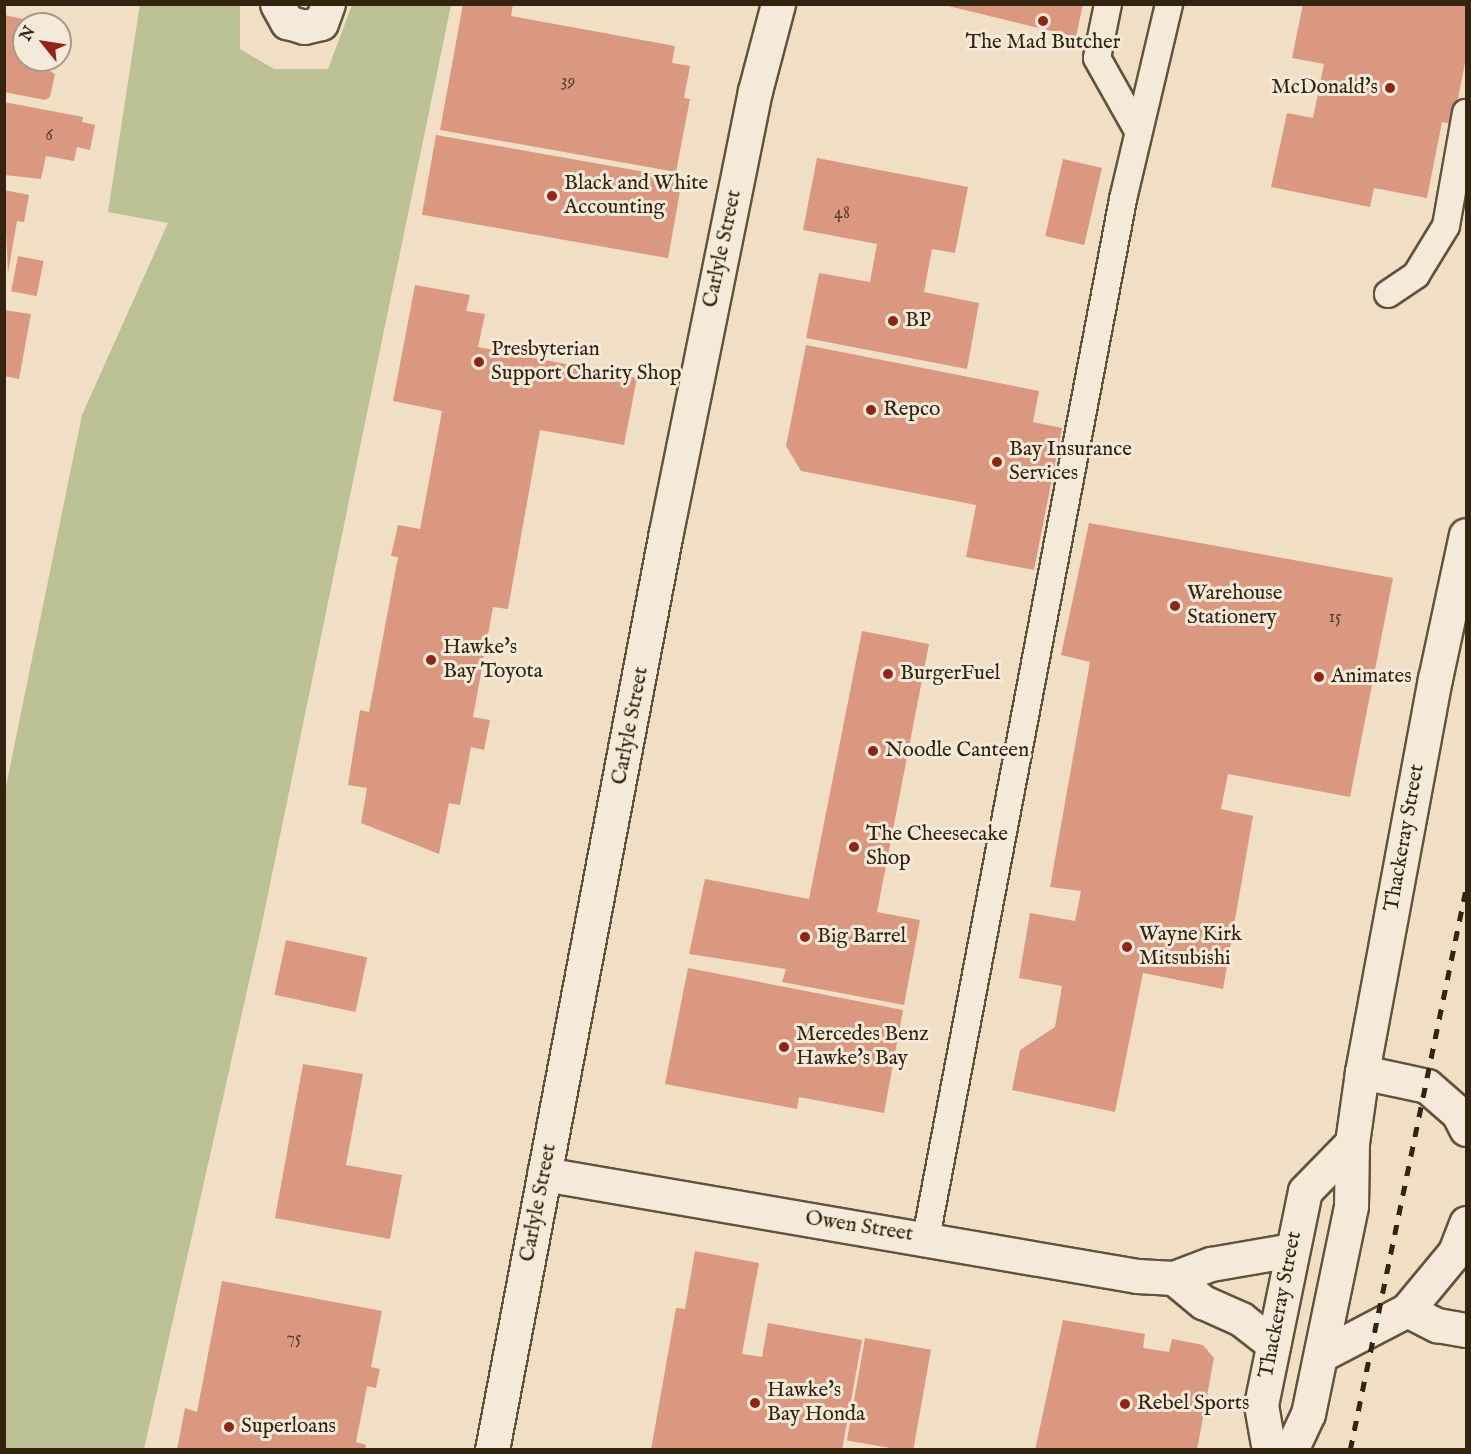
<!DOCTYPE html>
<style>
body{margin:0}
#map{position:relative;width:1471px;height:1454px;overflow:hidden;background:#f0dfc5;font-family:"IM FELL English",serif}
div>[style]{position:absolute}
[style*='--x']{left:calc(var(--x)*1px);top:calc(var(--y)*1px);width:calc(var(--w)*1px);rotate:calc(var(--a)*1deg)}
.green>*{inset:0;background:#bbc194}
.building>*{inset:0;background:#da9880;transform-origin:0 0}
.roads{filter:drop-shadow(2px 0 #62533c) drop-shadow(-2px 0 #62533c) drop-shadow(0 2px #62533c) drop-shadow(0 -2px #62533c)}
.service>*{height:26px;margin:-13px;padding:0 13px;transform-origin:13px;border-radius:13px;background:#f5ead9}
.minor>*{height:33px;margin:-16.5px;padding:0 16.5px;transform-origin:16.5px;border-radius:16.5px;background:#f5ead9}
.secondary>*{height:33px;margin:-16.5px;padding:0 16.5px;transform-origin:16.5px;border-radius:16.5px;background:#f5ead9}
.rail>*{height:4.5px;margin-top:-2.25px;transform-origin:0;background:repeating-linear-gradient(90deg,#33240f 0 10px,transparent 0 20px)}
.dots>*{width:16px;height:16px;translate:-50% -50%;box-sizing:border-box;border:3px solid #f5ead9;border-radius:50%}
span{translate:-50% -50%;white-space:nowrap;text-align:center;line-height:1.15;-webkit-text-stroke:6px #f5ead9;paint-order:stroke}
.number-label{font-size:18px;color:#5d412b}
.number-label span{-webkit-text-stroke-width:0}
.poi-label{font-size:21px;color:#33240f}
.right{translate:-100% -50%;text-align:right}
.left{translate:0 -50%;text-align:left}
.street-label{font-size:21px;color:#33240f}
.frame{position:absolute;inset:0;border:6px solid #33240f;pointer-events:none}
.north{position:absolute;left:12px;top:12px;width:60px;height:60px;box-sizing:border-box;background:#f5ead9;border:2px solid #a79b88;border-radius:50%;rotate:300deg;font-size:16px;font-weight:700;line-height:24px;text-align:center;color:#33240f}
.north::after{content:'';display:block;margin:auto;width:21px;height:27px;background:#8f2418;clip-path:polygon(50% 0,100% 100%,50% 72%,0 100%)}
</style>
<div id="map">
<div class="green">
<div style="clip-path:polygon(140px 4px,240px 5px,240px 49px,274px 69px,328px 69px,352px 5px,451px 5px,260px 933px,144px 1449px,5px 1449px,5px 791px,82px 415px,168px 223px,108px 212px)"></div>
</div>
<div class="building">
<div style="clip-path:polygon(463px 4px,513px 4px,511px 16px,675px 46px,672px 63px,690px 66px,684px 98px,690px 99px,676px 172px,440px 130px)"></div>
<div style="clip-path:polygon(940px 4px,1083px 4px,1076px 37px)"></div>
<div style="clip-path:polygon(1303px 4px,1466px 4px,1466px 58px,1453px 124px,1442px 122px,1427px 198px,1374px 188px,1370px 207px,1271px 187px,1287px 113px,1313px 118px,1324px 64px,1292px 58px)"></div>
<div style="clip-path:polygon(4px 15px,43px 23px,24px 24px,24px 60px,40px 60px,39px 65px,55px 74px,50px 97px,45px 100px,4px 92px)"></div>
<div style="clip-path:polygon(4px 102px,83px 117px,82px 122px,95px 125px,90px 150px,77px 147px,74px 161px,46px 156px,41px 179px,4px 175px)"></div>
<div style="left:436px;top:135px;width:250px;height:81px;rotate:10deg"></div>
<div style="clip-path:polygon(817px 158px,968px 187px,955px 253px,932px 249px,924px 292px,979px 303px,967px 369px,806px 338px,819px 273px,870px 282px,877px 244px,803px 230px)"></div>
<div style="left:1063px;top:159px;width:40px;height:79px;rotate:13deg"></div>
<div style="clip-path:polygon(4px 190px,29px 195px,24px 222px,17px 221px,8px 273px)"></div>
<div style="left:18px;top:256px;width:26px;height:36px;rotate:11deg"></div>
<div style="clip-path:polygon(415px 285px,470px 295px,466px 311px,485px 314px,478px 347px,637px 378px,624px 445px,540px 430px,508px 609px,493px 607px,473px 717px,490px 720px,484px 750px,471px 747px,460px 805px,449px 803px,439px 854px,361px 823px,367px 788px,348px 785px,360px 710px,369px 712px,398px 557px,391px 556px,398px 525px,420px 529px,442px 411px,393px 401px)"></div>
<div style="clip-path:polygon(4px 310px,31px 314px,19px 379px,4px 376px)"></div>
<div style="clip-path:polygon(806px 345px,1039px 391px,1033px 422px,1062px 428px,1034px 570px,966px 557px,976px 505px,801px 471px,786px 446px)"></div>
<div style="clip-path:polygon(1089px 523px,1393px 578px,1350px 797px,1228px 774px,1221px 809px,1253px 816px,1223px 989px,1143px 973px,1115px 1112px,1012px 1090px,1020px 1050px,1055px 1027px,1062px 986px,1019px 978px,1030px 913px,1075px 921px,1081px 891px,1050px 887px,1090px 662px,1061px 655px)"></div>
<div style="clip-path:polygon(862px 631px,929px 644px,877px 912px,920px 920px,904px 1005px,782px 982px,786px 969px,689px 954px,705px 879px,809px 899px)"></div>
<div style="left:286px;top:940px;width:83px;height:56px;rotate:12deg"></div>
<div style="clip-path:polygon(688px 968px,903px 1010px,884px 1113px,799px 1097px,797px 1109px,665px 1084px)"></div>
<div style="clip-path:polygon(303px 1064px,363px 1074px,346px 1165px,402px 1175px,390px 1239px,275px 1218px)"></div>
<div style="clip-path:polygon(695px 1251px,759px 1263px,742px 1354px,762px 1357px,768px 1323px,862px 1340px,842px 1450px,651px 1450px,676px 1308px,685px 1309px)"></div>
<div style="clip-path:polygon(222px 1281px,382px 1311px,371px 1367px,380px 1369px,376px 1388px,367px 1386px,356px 1442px,366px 1445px,365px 1450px,177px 1450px,185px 1408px,197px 1412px)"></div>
<div style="clip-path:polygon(1063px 1320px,1145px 1334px,1143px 1348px,1169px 1352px,1172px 1339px,1203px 1345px,1214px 1358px,1197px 1450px,1035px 1450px)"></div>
<div style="left:865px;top:1338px;width:67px;height:104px;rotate:10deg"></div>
</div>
<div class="roads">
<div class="service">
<div style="--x:1108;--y:4;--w:55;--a:101.5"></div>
<div style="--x:1097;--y:58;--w:81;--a:60.6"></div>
<div style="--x:1388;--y:294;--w:34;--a:-34"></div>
<div style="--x:1416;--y:275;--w:57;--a:-58.5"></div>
<div style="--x:1446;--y:226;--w:115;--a:-80"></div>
<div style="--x:926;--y:1238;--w:1058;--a:-79.26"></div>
<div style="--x:1123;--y:199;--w:200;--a:-76.7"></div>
</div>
<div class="minor">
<div style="--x:277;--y:4;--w:21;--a:61"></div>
<div style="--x:287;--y:22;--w:18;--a:16"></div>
<div style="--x:304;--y:27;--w:17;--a:-13"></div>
<div style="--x:321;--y:23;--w:20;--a:-70"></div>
<div style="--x:1362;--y:1072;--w:66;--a:12.2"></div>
<div style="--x:1427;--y:1086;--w:41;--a:41.1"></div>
<div style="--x:1458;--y:1113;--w:18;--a:63"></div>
<div style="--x:544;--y:1174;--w:602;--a:9.76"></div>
<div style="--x:1137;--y:1276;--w:37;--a:3"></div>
<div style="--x:1174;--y:1278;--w:40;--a:-21"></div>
<div style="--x:1211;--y:1264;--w:82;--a:-9.8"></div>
<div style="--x:1174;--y:1278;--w:38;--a:40"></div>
<div style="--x:1203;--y:1302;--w:42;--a:24.1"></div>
<div style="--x:1241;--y:1319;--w:41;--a:38"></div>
<div style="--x:1407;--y:1310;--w:34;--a:27"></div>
<div style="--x:1437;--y:1325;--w:29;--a:10"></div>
<div style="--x:1321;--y:1355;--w:97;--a:-27.6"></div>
<div style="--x:1407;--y:1310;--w:75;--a:-50.4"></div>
<div style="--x:1455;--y:1252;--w:31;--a:-69"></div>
</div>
<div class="secondary">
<div style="--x:492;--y:1450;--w:934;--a:-79.27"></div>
<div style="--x:666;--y:532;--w:450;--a:-78.6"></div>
<div style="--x:755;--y:91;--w:90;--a:-75.2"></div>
<div style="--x:1269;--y:1450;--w:46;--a:-100.1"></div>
<div style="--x:1261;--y:1405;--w:218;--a:-78.4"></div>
<div style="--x:1305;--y:1191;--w:67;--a:-45.6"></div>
<div style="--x:1291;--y:1450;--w:40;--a:-65"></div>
<div style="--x:1308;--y:1414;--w:212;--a:-78.3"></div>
<div style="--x:1351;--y:1206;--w:63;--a:-89.1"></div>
<div style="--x:1352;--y:1143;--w:72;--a:-82"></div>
<div style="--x:1362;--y:1072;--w:400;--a:-79.5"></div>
<div style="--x:1435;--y:679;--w:147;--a:-77.9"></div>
</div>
</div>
<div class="rail">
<div style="--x:1350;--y:1450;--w:574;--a:-78.34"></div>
</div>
<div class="dots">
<div style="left:1043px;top:21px;background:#8f2418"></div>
<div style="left:1390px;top:88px;background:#8f2418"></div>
<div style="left:552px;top:196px;background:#8f2418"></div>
<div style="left:893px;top:321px;background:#8f2418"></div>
<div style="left:479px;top:362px;background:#8f2418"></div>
<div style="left:871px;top:410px;background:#8f2418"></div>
<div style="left:997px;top:462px;background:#8f2418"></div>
<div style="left:1175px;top:606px;background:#8f2418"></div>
<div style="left:431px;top:660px;background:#8f2418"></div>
<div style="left:888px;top:674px;background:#8f2418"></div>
<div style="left:1319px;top:677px;background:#8f2418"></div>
<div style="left:873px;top:751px;background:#8f2418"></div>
<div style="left:854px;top:847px;background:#8f2418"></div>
<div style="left:805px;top:937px;background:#8f2418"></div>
<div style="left:1127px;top:947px;background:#8f2418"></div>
<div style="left:784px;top:1047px;background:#8f2418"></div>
<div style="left:755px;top:1403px;background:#8f2418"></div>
<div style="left:1125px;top:1404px;background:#8f2418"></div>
<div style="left:229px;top:1427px;background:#8f2418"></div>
</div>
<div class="number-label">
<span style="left:568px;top:82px">39</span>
<span style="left:49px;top:136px">6</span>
<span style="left:842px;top:214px">48</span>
<span style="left:1335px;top:618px">15</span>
<span style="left:294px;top:1339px">75</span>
</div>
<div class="poi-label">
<span style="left:1043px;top:43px">The Mad Butcher</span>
<span class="right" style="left:1378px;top:88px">McDonald's</span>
<span class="left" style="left:564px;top:196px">Black and White<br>Accounting</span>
<span class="left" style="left:905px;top:321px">BP</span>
<span class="left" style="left:491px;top:362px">Presbyterian<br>Support Charity Shop</span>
<span class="left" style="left:883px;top:410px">Repco</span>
<span class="left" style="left:1009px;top:462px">Bay Insurance<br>Services</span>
<span class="left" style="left:1187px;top:606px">Warehouse<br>Stationery</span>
<span class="left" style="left:443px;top:660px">Hawke's<br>Bay Toyota</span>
<span class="left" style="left:900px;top:674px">BurgerFuel</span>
<span class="left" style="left:1331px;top:677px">Animates</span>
<span class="left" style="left:885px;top:751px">Noodle Canteen</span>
<span class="left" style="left:866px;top:847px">The Cheesecake<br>Shop</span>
<span class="left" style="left:1139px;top:947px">Wayne Kirk<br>Mitsubishi</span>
<span class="left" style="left:817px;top:937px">Big Barrel</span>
<span class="left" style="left:796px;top:1047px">Mercedes Benz<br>Hawke's Bay</span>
<span class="left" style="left:767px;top:1403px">Hawke's<br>Bay Honda</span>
<span class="left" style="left:1137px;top:1404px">Rebel Sports</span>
<span class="left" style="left:241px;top:1427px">Superloans</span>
</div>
<div class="street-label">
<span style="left:723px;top:249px;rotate:-78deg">Carlyle Street</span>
<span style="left:631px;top:726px;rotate:-79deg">Carlyle Street</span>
<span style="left:1405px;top:838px;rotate:-80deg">Thackeray Street</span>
<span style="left:539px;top:1203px;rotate:-79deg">Carlyle Street</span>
<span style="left:859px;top:1227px;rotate:9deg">Owen Street</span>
<span style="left:1281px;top:1305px;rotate:-79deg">Thackeray Street</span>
</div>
<div class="frame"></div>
<div class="north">N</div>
</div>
